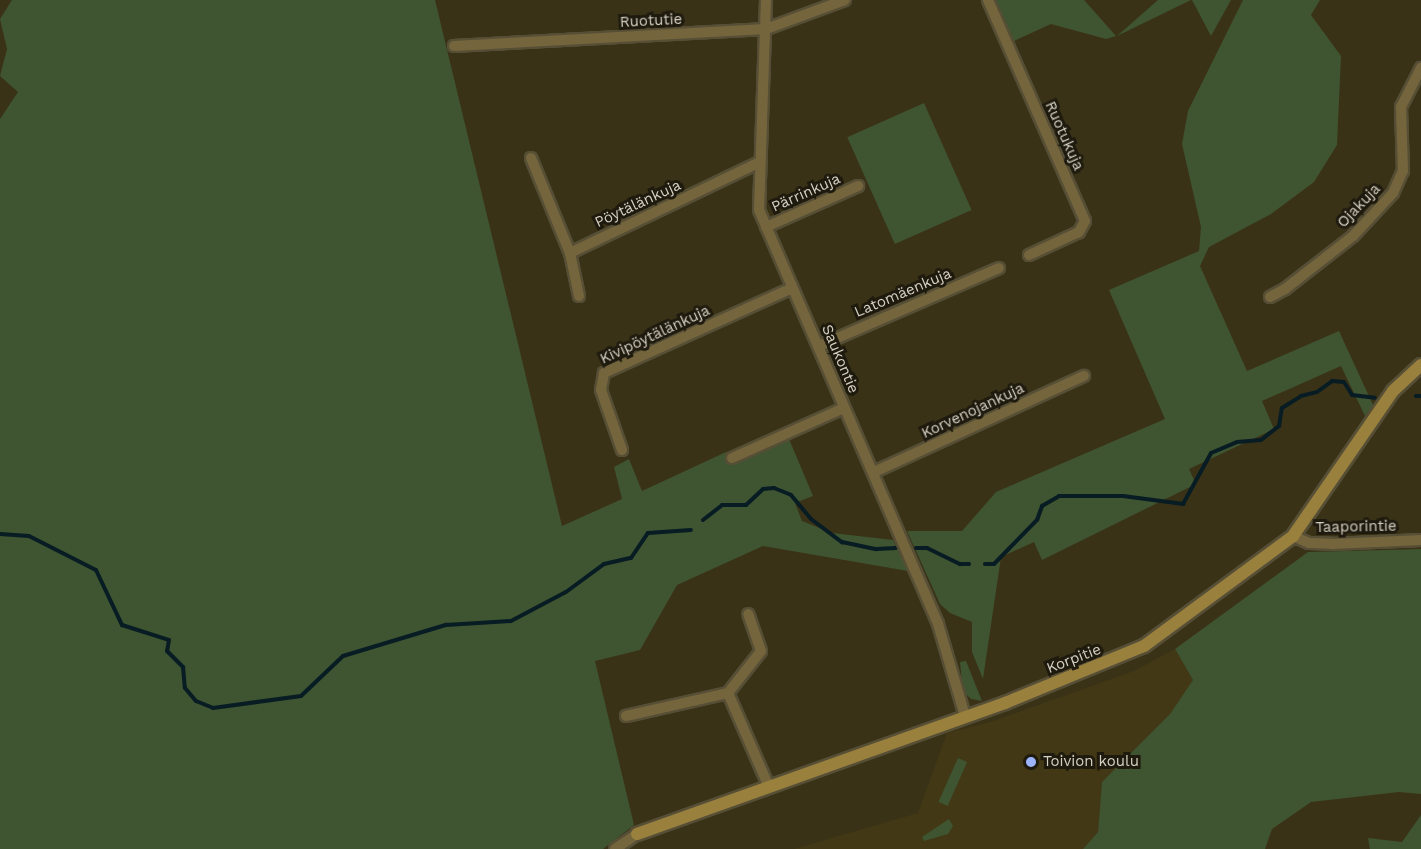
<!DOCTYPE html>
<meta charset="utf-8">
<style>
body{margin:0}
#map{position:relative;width:1421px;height:849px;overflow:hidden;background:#3a3217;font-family:"Work Sans",sans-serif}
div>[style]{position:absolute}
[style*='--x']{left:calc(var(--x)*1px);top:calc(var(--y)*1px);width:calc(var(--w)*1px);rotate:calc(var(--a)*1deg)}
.built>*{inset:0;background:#423815}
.green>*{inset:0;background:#3f5431;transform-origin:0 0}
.stream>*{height:4px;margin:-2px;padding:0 2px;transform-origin:2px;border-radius:2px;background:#071c23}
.roads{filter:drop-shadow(2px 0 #564f36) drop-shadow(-2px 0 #564f36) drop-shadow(0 2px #564f36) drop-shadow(0 -2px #564f36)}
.street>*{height:10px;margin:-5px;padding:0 5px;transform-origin:5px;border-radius:5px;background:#75653d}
.secondary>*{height:12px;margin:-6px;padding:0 6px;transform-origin:6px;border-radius:6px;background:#9a803d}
.dots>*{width:16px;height:16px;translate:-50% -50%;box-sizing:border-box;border:3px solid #1e1a0e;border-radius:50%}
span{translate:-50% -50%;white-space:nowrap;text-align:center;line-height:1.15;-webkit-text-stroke:6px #1e1a0e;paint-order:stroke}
.street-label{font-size:15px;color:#d6d1c2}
.poi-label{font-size:15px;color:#d6d1c2}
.left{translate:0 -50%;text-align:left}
</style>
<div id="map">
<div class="built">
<div style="clip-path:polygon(1175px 649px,1193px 680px,1170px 714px,1102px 782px,1098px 832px,1083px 849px,794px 849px,918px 813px,947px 733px,991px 722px,1134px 671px)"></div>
</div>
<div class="green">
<div style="clip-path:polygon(12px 0,435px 0,562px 526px,622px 499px,614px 467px,629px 459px,642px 491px,726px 452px,734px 464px,789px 439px,813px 496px,795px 503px,802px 521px,832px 533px,893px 540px,908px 571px,763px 546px,677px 585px,640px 650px,595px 661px,634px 825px,603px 849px,0 849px,0 119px,18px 92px,0 76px,7px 49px,0 19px)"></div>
<div style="clip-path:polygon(996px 0,1084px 0,1116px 36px,1106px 39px,1051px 24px,1014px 41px)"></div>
<div style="clip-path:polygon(1158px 0,1191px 0,1117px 36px)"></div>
<div style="clip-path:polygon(1192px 0,1231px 0,1211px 36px)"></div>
<div style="clip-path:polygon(1243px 0,1320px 0,1311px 15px,1341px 56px,1337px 145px,1314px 182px,1271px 214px,1209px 247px,1200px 266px,1247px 371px,1339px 331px,1373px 405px,1365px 416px,1341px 366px,1262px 401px,1274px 429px,1189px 469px,1196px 484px,1042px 560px,1034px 542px,1001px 557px,983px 679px,972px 652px,972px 622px,950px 613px,940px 604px,907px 531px,962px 531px,996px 492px,1165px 419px,1109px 290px,1199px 251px,1201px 227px,1182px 144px,1188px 111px)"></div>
<div style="left:924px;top:103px;width:117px;height:84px;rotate:66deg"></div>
<div style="clip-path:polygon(1421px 549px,1421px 794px,1399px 792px,1311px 802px,1272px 829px,1265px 849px,1083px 849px,1098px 832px,1102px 782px,1170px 714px,1193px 680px,1175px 649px,1308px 552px)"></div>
<div style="clip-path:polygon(966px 661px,982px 701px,971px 699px,963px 691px,960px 662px)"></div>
<div style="left:958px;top:758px;width:10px;height:48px;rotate:24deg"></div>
<div style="clip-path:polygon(1421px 815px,1421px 849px,1370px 849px,1368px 838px,1402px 842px)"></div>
<div style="clip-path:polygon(949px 819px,953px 826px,948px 834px,924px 841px,922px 837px)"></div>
</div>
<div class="stream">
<div style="--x:1416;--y:396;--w:5;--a:0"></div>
<div style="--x:703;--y:520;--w:24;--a:-38"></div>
<div style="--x:722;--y:505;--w:24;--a:0"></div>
<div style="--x:746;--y:505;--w:23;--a:-43"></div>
<div style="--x:763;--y:489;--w:11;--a:-5"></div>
<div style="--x:774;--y:488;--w:18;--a:22"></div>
<div style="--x:791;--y:495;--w:31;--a:50"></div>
<div style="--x:811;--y:519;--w:39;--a:37"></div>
<div style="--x:842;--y:542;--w:35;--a:12"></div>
<div style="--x:876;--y:549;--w:20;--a:-3"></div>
<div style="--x:0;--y:534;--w:29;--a:4"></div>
<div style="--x:29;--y:536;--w:75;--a:26.9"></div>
<div style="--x:96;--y:570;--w:61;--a:64.7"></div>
<div style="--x:122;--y:625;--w:49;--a:17.7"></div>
<div style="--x:169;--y:640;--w:11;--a:100"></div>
<div style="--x:167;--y:651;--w:23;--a:45"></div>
<div style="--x:183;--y:667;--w:21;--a:85"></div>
<div style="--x:185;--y:688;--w:17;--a:50"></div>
<div style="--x:196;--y:701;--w:18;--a:22"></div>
<div style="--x:213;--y:708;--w:89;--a:-7.8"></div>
<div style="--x:301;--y:696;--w:58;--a:-43.6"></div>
<div style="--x:343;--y:656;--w:108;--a:-16.8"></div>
<div style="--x:446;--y:625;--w:65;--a:-3.5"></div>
<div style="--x:511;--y:621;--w:62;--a:-27.8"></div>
<div style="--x:566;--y:592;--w:47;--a:-36.4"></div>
<div style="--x:604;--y:564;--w:28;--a:-13"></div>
<div style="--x:631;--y:558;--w:30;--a:-56"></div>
<div style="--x:648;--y:533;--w:43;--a:-4"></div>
<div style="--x:916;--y:548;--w:11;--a:0"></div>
<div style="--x:927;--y:548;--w:37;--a:26"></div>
<div style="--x:960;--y:564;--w:9;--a:0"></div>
<div style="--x:985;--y:564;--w:9;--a:0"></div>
<div style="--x:994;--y:564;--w:62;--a:-45.7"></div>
<div style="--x:1037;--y:520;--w:15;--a:-70"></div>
<div style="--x:1042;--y:506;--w:20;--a:-30"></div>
<div style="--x:1059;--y:496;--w:64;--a:0"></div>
<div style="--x:1123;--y:496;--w:61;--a:7.6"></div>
<div style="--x:1183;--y:504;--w:58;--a:-61.2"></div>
<div style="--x:1211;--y:453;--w:28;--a:-23"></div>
<div style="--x:1237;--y:442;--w:24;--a:-5"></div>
<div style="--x:1261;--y:440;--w:23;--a:-38"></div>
<div style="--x:1279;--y:426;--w:18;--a:-81"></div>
<div style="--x:1282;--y:408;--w:22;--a:-32"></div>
<div style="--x:1301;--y:396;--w:16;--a:-14"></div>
<div style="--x:1317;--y:392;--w:19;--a:-36"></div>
<div style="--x:1332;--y:381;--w:12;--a:5"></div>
<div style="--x:1344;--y:382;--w:15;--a:58"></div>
<div style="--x:1352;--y:395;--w:23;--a:7"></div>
</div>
<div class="roads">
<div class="street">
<div style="--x:766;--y:0;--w:210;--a:91.9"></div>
<div style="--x:759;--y:210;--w:451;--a:66.6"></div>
<div style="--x:938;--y:624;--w:96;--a:73.6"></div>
<div style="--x:988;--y:0;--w:241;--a:66.3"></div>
<div style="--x:1085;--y:221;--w:13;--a:119"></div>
<div style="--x:1079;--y:232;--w:55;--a:155.3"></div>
<div style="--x:454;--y:46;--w:312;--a:-3.1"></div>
<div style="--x:766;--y:29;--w:84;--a:-20.2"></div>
<div style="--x:531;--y:158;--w:103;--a:67.7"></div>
<div style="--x:766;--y:227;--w:101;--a:-24"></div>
<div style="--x:579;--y:296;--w:44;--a:-101.8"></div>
<div style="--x:570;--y:253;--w:208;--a:-25.6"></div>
<div style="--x:1270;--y:297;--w:17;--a:-28"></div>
<div style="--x:1285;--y:289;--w:86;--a:-37.9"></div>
<div style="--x:1353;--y:236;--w:59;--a:-47.1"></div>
<div style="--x:1393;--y:193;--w:24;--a:-66"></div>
<div style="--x:1403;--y:171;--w:64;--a:-91.8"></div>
<div style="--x:1401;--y:107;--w:44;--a:-62.9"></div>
<div style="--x:819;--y:346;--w:196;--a:-23.4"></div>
<div style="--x:622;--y:450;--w:64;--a:-109.3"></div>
<div style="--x:601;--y:390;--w:17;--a:-80"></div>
<div style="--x:604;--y:373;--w:206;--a:-24.3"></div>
<div style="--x:732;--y:458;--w:123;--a:-24.1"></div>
<div style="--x:874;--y:472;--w:231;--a:-24.6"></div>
<div style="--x:1293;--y:536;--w:17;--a:24"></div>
<div style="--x:1309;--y:543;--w:23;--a:2"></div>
<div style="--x:1332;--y:544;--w:89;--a:-2.6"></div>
<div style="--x:728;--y:693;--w:53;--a:-51.8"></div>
<div style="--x:761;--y:651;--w:39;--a:-109"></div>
<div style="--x:626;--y:716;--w:105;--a:-12.7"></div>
<div style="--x:728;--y:693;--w:103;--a:66.4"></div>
<div style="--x:615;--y:849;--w:27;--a:-34"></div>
</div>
<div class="secondary">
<div style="--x:637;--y:834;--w:391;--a:-19.6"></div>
<div style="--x:1005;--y:703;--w:150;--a:-22.3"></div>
<div style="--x:1144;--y:646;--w:185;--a:-36.4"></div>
<div style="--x:1293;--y:536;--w:176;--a:-55.4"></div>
<div style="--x:1393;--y:391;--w:38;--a:-43"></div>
</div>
</div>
<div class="dots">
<div style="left:1031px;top:762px;background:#9db4fd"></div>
</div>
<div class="street-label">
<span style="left:651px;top:21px;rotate:-3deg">Ruotutie</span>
<span style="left:1064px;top:136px;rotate:66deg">Ruotukuja</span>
<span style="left:806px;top:193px;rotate:-24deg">Pärrinkuja</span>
<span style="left:638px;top:204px;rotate:-25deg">Pöytälänkuja</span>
<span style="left:1359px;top:206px;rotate:-46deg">Ojakuja</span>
<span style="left:903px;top:293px;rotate:-23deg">Latomäenkuja</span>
<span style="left:655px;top:335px;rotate:-25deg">Kivipöytälänkuja</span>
<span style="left:840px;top:359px;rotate:67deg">Saukontie</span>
<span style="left:973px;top:411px;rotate:-25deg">Korvenojankuja</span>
<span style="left:1356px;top:527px;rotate:-1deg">Taaporintie</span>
<span style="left:1074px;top:659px;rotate:-21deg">Korpitie</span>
</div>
<div class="poi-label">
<span class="left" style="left:1043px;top:762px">Toivion koulu</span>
</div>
</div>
